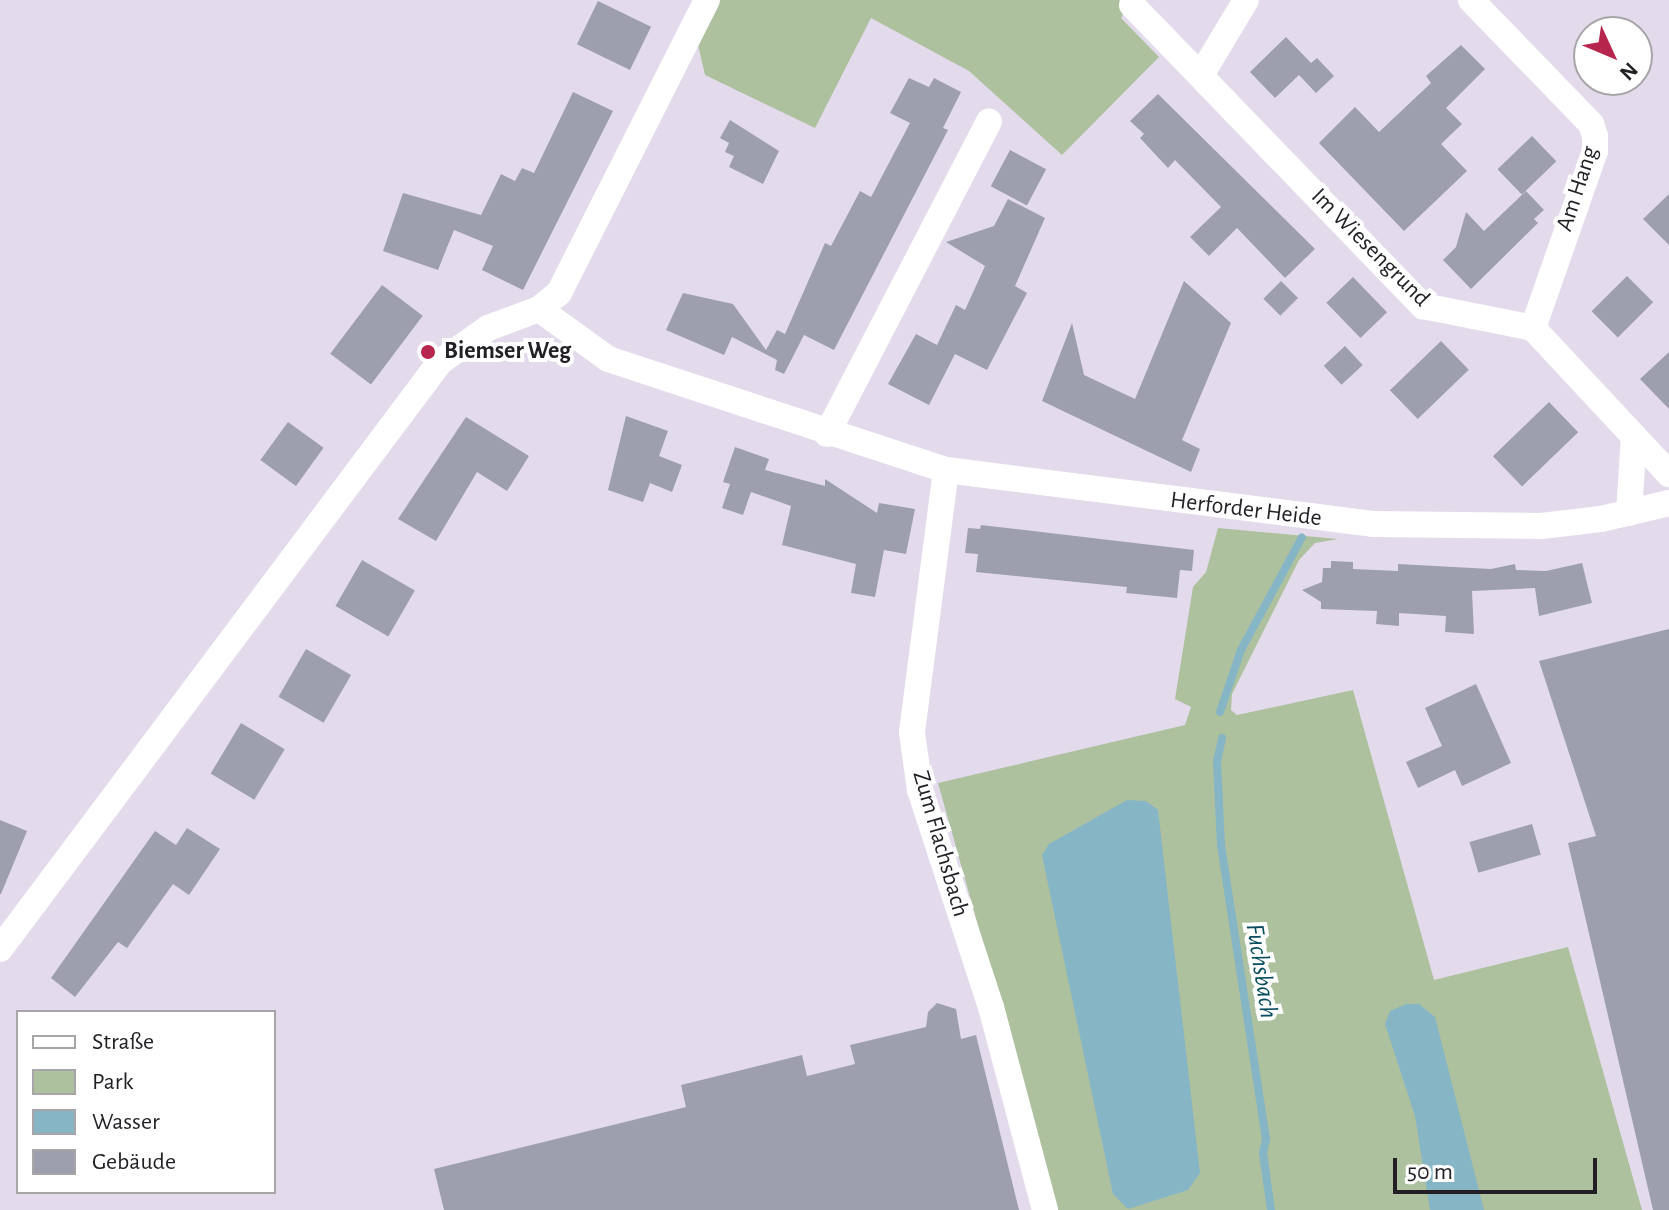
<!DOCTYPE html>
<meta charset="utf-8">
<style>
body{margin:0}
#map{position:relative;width:1669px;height:1210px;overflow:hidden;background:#e3dbeb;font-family:"Alegreya Sans",sans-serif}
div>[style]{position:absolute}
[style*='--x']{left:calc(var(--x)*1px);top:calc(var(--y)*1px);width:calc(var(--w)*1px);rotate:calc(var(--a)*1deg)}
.green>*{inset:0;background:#adc19f}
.water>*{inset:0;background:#86b5c5}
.stream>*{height:8px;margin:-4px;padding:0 4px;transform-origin:4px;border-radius:4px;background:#86b5c5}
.building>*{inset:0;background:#9d9faf;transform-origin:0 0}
.street>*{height:26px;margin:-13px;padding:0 13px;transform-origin:13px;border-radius:13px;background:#fff}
.dots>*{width:22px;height:22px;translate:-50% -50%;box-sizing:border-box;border:4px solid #fff;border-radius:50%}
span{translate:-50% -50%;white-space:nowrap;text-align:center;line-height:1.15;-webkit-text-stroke:8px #fff;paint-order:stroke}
.street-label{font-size:24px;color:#221f25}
.poi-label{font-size:24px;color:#221f25;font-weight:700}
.left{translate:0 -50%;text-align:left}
.water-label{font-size:26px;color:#074c5e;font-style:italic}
.legend{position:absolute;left:16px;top:1010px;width:260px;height:184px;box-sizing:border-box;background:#fff;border:2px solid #a7a5a8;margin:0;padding:10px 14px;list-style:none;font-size:24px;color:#221f25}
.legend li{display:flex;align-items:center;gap:16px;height:40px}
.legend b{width:40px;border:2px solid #a7a5a8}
.north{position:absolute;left:1573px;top:16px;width:80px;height:80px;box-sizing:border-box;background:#fff;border:2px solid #a7a5a8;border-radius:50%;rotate:134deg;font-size:22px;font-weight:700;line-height:32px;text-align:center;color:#221f25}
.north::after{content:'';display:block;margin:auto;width:28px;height:36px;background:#b6254c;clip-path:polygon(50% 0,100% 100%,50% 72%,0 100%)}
.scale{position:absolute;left:1393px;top:1158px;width:204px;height:36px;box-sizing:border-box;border:4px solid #221f25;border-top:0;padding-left:10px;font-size:24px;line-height:28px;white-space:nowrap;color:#221f25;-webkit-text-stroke:6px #fff;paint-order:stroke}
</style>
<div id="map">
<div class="green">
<div style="clip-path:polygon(720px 0,1131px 0,1121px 18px,1159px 57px,1062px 155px,969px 71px,871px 18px,815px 128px,705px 75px,698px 45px)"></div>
<div style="clip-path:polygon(1218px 528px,1338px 539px,1315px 543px,1299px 560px,1232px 694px,1231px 710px,1237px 715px,1353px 690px,1434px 980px,1568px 947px,1642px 1210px,1058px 1210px,938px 783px,1185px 725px,1191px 707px,1175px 699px,1193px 587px,1206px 572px)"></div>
</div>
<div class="water">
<div style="clip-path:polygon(1127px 800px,1146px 801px,1158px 810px,1200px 1173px,1188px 1190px,1128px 1209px,1113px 1194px,1042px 855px,1049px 844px)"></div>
<div style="clip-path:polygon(1406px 1004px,1419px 1004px,1435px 1017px,1484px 1210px,1430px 1210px,1415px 1116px,1385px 1024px,1390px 1011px)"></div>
</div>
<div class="stream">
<div style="--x:1220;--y:712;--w:65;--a:-71.3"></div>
<div style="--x:1241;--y:650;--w:128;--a:-61.6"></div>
<div style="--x:1222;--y:738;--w:24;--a:102"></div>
<div style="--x:1217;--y:761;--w:84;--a:87.3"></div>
<div style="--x:1221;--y:845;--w:297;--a:81.3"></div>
<div style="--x:1266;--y:1139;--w:14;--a:102"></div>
<div style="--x:1263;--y:1153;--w:58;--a:82"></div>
</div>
<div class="building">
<div style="left:598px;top:1px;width:59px;height:48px;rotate:26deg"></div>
<div style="clip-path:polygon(1286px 37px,1311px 63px,1317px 58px,1334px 76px,1316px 93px,1299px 75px,1275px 98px,1250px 72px)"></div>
<div style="clip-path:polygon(1461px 45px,1485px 69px,1446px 108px,1462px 124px,1441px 144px,1467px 171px,1404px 231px,1319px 143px,1355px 107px,1379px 132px,1431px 83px,1426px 76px)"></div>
<div style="clip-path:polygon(909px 78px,929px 87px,934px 78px,961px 92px,943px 128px,948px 130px,834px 350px,804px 335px,784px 374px,775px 370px,777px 360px,732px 337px,724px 355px,666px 330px,683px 293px,733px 304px,766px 350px,777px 330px,785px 334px,825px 243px,831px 246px,860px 191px,871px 197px,910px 123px,890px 113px)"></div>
<div style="clip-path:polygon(573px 92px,613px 111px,523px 290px,482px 270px,493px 246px,454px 230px,438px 270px,383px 251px,403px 193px,481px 215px,501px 174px,515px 181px,522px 168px,534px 173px)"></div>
<div style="clip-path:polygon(1158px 94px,1315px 249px,1285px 278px,1237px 228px,1209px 256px,1190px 237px,1221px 207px,1175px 160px,1168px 168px,1140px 138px,1144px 134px,1130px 121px)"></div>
<div style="clip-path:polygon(730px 120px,779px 151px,763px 184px,729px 167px,734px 156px,725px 152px,729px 143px,720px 138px)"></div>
<div style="left:1532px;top:136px;width:35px;height:48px;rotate:46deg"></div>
<div style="left:1010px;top:150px;width:41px;height:41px;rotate:28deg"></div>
<div style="clip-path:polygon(1526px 191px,1544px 210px,1534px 219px,1538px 223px,1471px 289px,1443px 260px,1456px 247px,1466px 212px,1484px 231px)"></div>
<div style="clip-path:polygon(1669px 194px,1669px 245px,1643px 219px)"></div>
<div style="clip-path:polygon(1008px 199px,1045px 218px,1015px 286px,1027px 293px,987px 370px,955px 354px,929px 405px,888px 384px,916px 334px,937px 345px,956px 305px,965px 310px,985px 266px,946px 242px,994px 226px)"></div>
<div style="left:1627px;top:276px;width:37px;height:50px;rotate:45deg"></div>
<div style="left:1353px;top:277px;width:49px;height:37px;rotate:46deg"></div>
<div style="clip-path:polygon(1184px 281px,1231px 323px,1182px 440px,1200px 449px,1191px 472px,1042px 401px,1072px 323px,1084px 375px,1135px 399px)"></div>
<div style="left:1281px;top:281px;width:24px;height:25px;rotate:45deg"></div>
<div style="left:382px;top:285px;width:51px;height:86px;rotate:37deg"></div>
<div style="left:1441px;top:341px;width:40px;height:71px;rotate:46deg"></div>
<div style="left:1345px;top:346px;width:26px;height:29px;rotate:47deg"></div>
<div style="clip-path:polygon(1669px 352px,1669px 409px,1640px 379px)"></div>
<div style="left:1549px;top:402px;width:42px;height:78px;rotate:46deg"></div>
<div style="clip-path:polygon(626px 416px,668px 431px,659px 456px,682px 465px,672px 492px,650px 483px,643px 502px,608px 490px)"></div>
<div style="clip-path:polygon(466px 417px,529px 456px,507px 491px,477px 472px,436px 541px,398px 519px)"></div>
<div style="left:288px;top:422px;width:44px;height:47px;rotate:36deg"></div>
<div style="clip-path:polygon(735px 447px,769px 459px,765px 470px,825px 486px,825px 479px,877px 513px,879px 503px,915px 509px,906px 554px,884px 550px,875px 597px,851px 593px,856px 564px,782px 545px,791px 506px,751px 492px,743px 515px,722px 508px,730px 484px,723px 482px)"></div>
<div style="clip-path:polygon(981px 525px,1194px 550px,1192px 571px,1180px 570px,1177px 598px,1126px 593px,1127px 587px,976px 572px,978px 554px,965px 553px,968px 528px,980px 529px)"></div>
<div style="left:362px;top:560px;width:61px;height:53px;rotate:30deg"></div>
<div style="clip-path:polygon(1331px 561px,1353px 562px,1353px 569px,1398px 571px,1398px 564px,1491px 569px,1515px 564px,1516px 570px,1546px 571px,1582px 563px,1592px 603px,1539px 616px,1535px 588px,1472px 591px,1474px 634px,1445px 632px,1446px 616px,1399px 613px,1399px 626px,1376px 624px,1377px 611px,1321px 609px,1321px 602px,1302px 590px,1322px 582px,1323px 568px,1331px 568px)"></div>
<div style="clip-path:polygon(1669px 629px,1669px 1210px,1653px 1210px,1568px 843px,1596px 836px,1539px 661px)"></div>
<div style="left:306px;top:649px;width:52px;height:55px;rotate:30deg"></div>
<div style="clip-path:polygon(1476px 684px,1511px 763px,1462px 786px,1455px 770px,1418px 788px,1406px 762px,1442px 746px,1425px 708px)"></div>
<div style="left:241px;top:723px;width:51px;height:59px;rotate:31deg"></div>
<div style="clip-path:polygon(0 820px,27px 831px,1px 894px,0 894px)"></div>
<div style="left:1532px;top:824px;width:32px;height:65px;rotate:74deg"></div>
<div style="clip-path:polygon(187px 828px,220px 849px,189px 895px,173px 884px,127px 948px,118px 942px,75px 997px,51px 978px,155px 831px,176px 845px)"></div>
<div style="clip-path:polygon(937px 1003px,956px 1009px,961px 1039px,976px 1035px,1019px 1210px,444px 1210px,434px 1169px,686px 1107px,681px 1085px,802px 1055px,807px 1076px,855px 1064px,850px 1045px,926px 1027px,928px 1012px)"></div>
</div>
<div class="street">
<div style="--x:1471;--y:0;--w:173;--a:45.9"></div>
<div style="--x:1591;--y:124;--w:13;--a:72"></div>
<div style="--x:1595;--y:136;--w:15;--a:90"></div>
<div style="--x:1595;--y:151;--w:188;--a:109.3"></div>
<div style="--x:1132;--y:5;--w:419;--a:46"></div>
<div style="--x:1423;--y:306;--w:112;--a:11.3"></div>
<div style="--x:1533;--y:328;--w:200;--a:47"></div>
<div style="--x:1201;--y:75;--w:87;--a:-59"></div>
<div style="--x:539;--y:309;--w:85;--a:35.9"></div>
<div style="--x:608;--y:359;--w:356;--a:18.2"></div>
<div style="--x:946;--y:470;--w:430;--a:7.2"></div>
<div style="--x:1373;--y:524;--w:168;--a:0.7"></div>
<div style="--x:1541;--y:526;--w:60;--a:-6.7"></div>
<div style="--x:1601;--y:519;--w:70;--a:-13.2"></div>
<div style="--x:827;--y:434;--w:352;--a:-62.6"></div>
<div style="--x:946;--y:470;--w:265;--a:97.4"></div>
<div style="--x:912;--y:733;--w:58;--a:82"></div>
<div style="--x:920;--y:790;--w:228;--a:71.9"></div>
<div style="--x:991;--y:1007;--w:210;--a:75.1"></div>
<div style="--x:1629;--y:513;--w:77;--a:-86.3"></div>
<div style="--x:0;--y:949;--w:734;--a:-53.15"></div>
<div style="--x:440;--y:362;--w:59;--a:-35.3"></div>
<div style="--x:488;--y:328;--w:54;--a:-20.4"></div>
<div style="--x:539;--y:309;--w:26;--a:-39"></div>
<div style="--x:559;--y:293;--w:328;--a:-63.2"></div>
</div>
<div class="dots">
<div style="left:428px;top:352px;background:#b6254c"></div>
</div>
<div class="street-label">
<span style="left:1578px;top:189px;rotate:-72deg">Am Hang</span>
<span style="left:1370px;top:248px;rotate:45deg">Im Wiesengrund</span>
<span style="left:1246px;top:510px;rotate:7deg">Herforder Heide</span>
<span style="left:940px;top:844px;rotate:74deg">Zum Flachsbach</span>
</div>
<div class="poi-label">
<span class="left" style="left:444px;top:352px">Biemser Weg</span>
</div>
<div class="water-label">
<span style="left:1261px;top:971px;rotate:81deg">Fuchsbach</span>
</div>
<ul class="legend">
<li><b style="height:10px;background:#fff"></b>Straße</li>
<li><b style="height:22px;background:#adc19f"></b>Park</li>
<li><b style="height:22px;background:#86b5c5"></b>Wasser</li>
<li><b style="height:22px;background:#9d9faf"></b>Gebäude</li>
</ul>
<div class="north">N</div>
<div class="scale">50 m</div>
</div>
